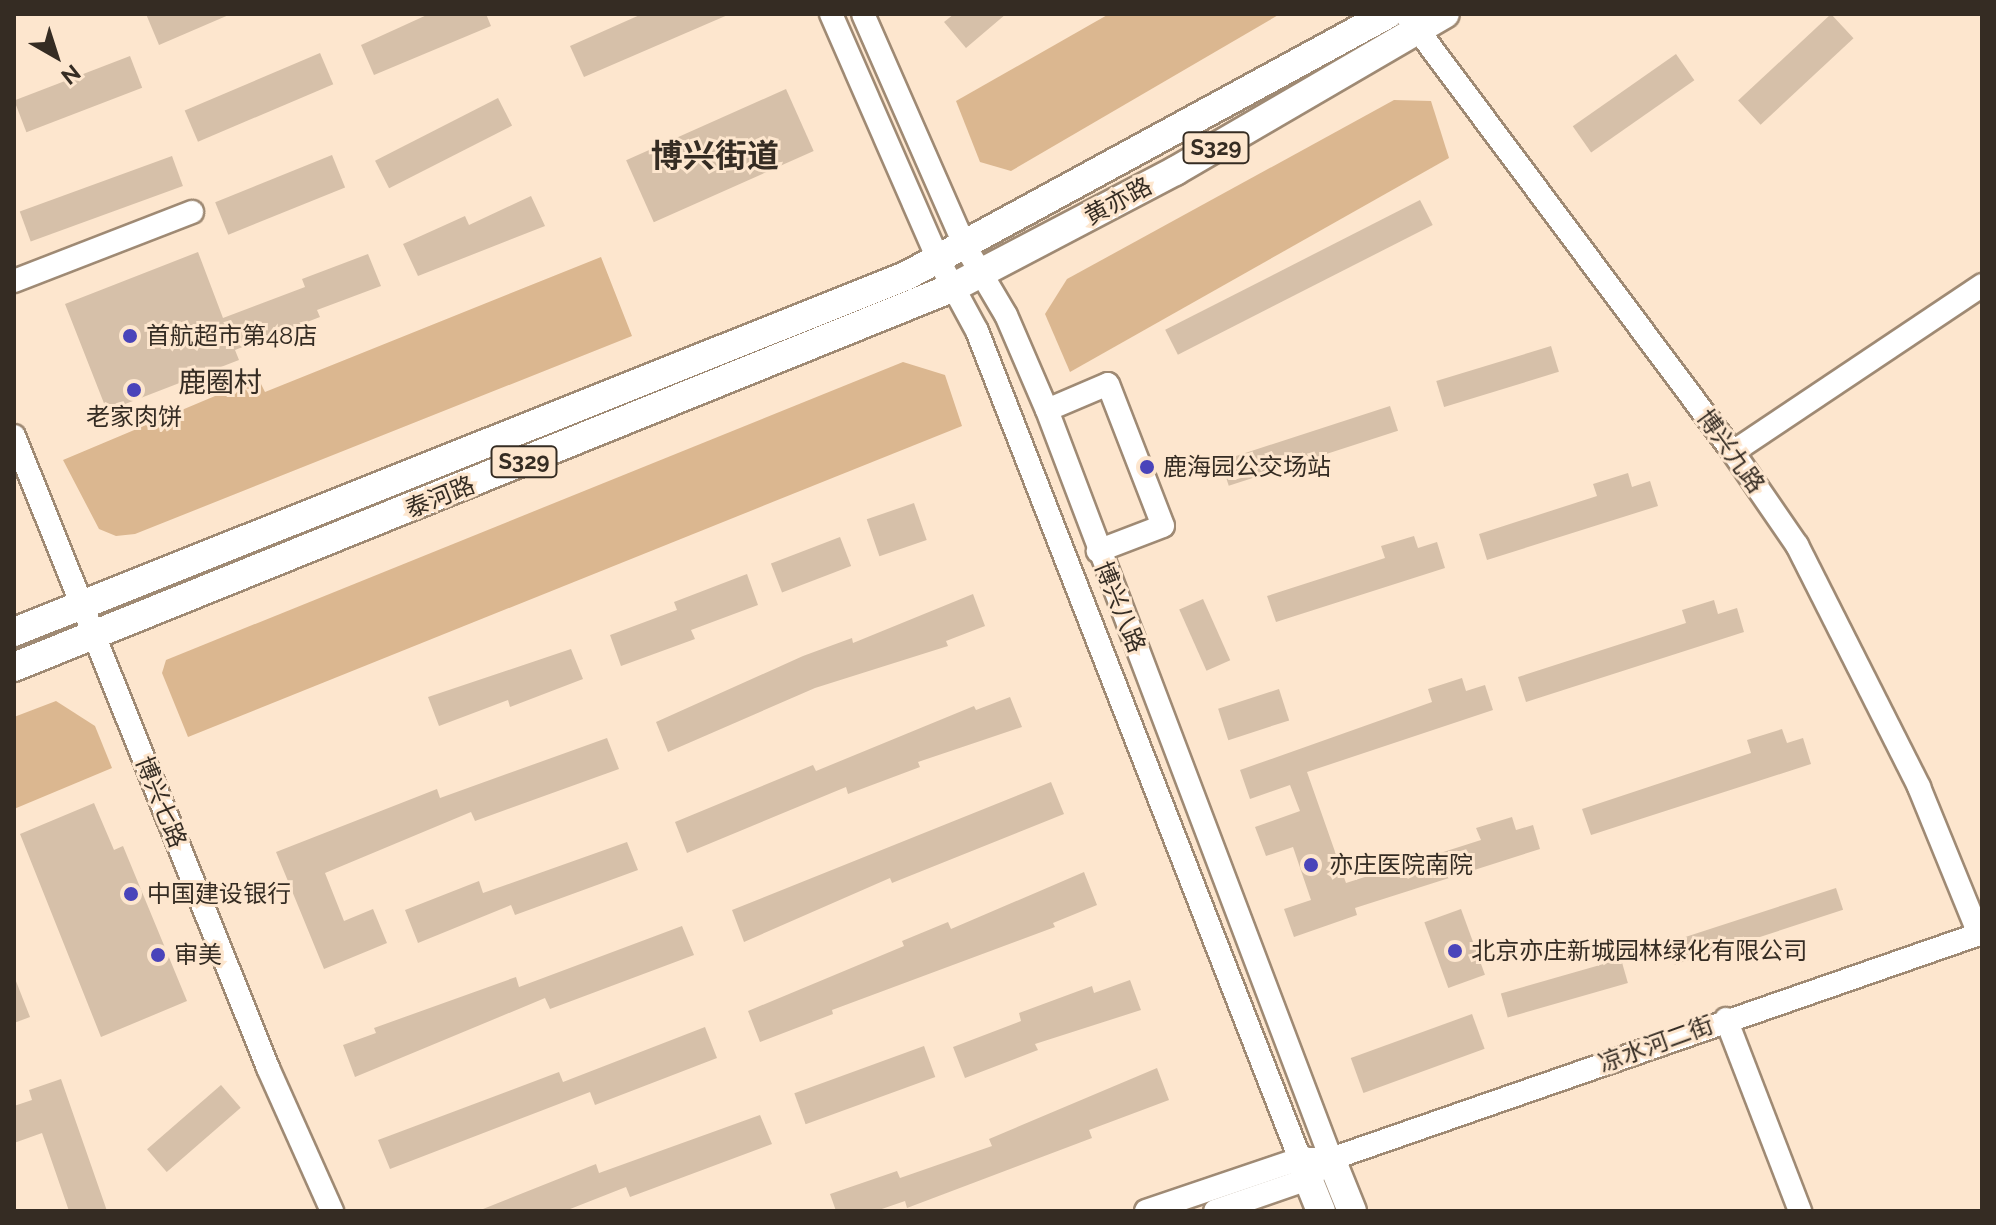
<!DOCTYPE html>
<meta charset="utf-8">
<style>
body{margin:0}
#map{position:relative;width:1996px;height:1225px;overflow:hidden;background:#fde6ce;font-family:Raleway,"Noto Sans SC",sans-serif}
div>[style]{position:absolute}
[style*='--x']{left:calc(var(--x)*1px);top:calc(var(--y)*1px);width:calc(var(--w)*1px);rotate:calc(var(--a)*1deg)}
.green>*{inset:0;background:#dbb790}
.building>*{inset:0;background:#d6c0a9;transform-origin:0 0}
.roads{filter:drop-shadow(2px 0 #9f8a74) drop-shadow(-2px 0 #9f8a74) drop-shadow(0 2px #9f8a74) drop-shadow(0 -2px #9f8a74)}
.minor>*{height:22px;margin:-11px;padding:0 11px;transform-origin:11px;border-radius:11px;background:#fff}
.major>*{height:28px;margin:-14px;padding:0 14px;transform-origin:14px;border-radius:14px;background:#fff}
.dots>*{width:22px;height:22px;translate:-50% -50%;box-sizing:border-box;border:4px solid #fde6ce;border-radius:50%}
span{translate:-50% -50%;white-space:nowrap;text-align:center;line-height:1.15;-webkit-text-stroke:6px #fde6ce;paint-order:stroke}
.shield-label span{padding:2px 6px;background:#fde6ce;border:2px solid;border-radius:6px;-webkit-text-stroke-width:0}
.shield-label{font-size:22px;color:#352c23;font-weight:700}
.street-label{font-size:24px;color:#352c23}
.poi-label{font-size:24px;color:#352c23}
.left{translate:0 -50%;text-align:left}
.quarter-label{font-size:28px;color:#352c23}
.district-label{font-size:32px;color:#352c23;font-weight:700}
.frame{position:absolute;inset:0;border:16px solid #352c23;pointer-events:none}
.north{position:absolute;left:16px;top:16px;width:80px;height:80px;-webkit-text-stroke:6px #fde6ce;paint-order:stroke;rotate:141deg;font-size:22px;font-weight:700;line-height:32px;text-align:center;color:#352c23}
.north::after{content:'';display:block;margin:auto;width:28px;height:36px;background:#352c23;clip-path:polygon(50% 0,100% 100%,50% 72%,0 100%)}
</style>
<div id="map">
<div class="green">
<div style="clip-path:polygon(1109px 14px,1280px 14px,1011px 171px,980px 162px,956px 101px)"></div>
<div style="clip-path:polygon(1394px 100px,1431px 101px,1449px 158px,1070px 372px,1045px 314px,1067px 279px)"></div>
<div style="clip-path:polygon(601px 257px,632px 336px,135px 534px,116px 536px,99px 529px,63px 460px,258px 378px,265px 392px)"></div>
<div style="clip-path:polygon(903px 362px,945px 375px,962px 426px,188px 737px,162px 673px,166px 660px)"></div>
<div style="clip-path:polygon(56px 701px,95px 726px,112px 768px,14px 809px,14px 717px)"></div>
</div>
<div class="building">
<div style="clip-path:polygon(146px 14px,231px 14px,159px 45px)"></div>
<div style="clip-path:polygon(429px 14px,486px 14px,491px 26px,374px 75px,361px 45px)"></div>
<div style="clip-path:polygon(642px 14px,730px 14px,584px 77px,570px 46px)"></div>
<div style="clip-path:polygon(954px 14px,1006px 14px,966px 48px,944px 22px)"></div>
<div style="left:1831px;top:14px;width:33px;height:127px;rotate:47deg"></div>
<div style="left:320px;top:53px;width:34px;height:147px;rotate:67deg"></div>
<div style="left:1676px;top:54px;width:32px;height:126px;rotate:55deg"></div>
<div style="left:130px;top:56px;width:34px;height:124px;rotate:69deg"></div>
<div style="left:786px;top:89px;width:68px;height:175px;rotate:66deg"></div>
<div style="left:498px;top:98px;width:31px;height:138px;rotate:63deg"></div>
<div style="left:332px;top:155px;width:35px;height:126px;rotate:68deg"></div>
<div style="left:172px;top:156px;width:32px;height:162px;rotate:70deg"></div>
<div style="clip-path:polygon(531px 196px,545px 226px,418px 276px,403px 244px,465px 216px,469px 225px)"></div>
<div style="left:1420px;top:200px;width:28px;height:286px;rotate:63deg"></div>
<div style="clip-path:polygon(198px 252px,223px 318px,305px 287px,302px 279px,368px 254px,381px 286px,317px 310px,320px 317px,235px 350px,239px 360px,107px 411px,65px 304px)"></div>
<div style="left:1551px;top:346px;width:27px;height:120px;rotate:73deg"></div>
<div style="left:1390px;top:406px;width:26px;height:178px;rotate:72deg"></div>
<div style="clip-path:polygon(1628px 473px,1632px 487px,1650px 481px,1658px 506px,1487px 560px,1479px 534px,1597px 496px,1593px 484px)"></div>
<div style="left:914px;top:503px;width:39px;height:50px;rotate:71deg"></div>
<div style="clip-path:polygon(1414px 536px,1418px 548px,1437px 542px,1445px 568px,1276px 622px,1267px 596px,1385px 558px,1381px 546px)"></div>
<div style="left:840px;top:537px;width:31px;height:74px;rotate:69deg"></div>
<div style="clip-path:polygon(747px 574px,758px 605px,691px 630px,695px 639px,621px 666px,610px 635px,677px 610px,674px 602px)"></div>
<div style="clip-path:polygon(973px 594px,985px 626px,946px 641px,948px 646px,815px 688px,668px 752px,656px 722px,803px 656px,852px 638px,853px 643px)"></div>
<div style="left:1203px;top:599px;width:67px;height:26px;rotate:66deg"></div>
<div style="clip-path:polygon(1714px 600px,1718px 614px,1737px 608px,1744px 632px,1526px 702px,1518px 677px,1686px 623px,1682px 610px)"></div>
<div style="clip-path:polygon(571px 649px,583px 679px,510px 707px,508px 700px,439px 726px,428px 697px)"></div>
<div style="clip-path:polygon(1462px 678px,1466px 691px,1485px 685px,1493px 710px,1307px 772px,1346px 883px,1481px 840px,1476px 828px,1512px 817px,1516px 830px,1533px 825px,1540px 849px,1355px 908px,1357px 915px,1294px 937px,1284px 909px,1311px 900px,1293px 847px,1266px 856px,1255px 827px,1300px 811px,1290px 785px,1250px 799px,1240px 770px,1432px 702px,1428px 689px)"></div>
<div style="left:1279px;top:689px;width:33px;height:64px;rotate:72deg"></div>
<div style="clip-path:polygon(1010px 697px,1022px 727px,918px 762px,920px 767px,848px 794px,846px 787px,687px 853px,675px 822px,813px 765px,816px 771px,974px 706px,976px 710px)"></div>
<div style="clip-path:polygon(1782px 729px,1787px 743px,1803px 738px,1811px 764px,1591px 835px,1582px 809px,1751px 753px,1747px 740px)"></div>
<div style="clip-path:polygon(607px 738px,619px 769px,475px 821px,471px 812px,325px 873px,344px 921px,373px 909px,387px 943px,324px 969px,276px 852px,437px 789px,440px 798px)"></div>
<div style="clip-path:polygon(1051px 782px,1064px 814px,892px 883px,890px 878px,744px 942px,732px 910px)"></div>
<div style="clip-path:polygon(94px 803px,114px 850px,123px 846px,187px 1001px,101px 1037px,20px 834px)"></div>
<div style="clip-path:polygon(627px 842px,638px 870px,515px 915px,511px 905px,418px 943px,405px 910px,479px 881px,483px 893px)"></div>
<div style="clip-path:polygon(1084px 872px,1097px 905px,1053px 923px,1055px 927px,832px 1010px,833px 1014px,760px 1042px,748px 1011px,904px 946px,902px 941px,948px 922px,951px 929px)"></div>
<div style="left:1836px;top:888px;width:23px;height:177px;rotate:72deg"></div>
<div style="left:1461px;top:909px;width:70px;height:39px;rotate:70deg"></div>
<div style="clip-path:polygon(682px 926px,694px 955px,550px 1009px,545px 998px,355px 1077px,343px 1045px,376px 1033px,374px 1028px,516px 977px,519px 987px)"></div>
<div style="left:1621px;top:959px;width:25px;height:125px;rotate:74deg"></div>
<div style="clip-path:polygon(14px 976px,30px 1017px,14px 1023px)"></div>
<div style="clip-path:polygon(1130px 980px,1141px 1010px,1035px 1044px,1038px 1050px,965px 1078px,953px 1047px,1021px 1021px,1019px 1013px,1092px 986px,1094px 993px)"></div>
<div style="left:1472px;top:1014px;width:37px;height:129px;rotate:70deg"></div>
<div style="clip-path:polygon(705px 1027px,717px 1058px,595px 1105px,590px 1092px,390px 1169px,378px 1140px,559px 1072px,563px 1082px)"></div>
<div style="left:924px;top:1046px;width:33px;height:138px;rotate:70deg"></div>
<div style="clip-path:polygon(1157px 1068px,1169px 1100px,1089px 1130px,1092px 1138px,907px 1208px,905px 1201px,876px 1211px,836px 1211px,830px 1194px,897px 1171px,900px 1178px,992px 1146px,989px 1139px)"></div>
<div style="clip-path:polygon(61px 1079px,107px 1211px,69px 1211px,42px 1133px,14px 1143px,14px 1106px,32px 1100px,29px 1090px)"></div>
<div style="left:221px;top:1085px;width:30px;height:98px;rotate:49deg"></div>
<div style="clip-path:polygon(760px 1115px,772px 1144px,630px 1197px,626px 1187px,565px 1211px,478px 1211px,596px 1164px,599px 1173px)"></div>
</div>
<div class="roads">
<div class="minor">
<div style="--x:831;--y:14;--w:270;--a:66.4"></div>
<div style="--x:939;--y:261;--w:80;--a:61.5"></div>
<div style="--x:977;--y:331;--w:889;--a:68.69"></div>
<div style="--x:863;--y:14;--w:253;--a:66.3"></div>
<div style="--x:965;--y:246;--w:80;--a:59.3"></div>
<div style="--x:1006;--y:315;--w:103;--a:66.7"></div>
<div style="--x:1047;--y:410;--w:801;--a:69.23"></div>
<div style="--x:1406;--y:14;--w:547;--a:53.26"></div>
<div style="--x:1733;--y:452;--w:113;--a:55.5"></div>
<div style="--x:1797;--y:545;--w:271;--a:63.2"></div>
<div style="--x:1919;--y:787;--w:159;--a:67.8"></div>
<div style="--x:14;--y:281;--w:191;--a:-21.2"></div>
<div style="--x:1047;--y:410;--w:66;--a:-23.1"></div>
<div style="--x:1108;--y:384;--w:152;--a:68.8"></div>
<div style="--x:1163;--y:526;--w:70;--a:159"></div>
<div style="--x:14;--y:436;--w:681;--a:68.1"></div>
<div style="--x:268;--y:1068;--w:157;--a:65.9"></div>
<div style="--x:1733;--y:452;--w:300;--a:-33.8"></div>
<div style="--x:1726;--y:1019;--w:206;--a:68.9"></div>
<div style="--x:1146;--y:1211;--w:163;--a:-18.7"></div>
<div style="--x:1300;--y:1159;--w:31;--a:0"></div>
<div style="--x:1331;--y:1159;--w:689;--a:-19.14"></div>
<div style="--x:1215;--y:1211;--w:98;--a:-19"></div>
<div style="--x:1308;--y:1179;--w:13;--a:-42"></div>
</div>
<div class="major">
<div style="--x:14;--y:632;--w:960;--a:-21.76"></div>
<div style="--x:906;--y:276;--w:549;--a:-28.53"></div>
<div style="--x:14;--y:667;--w:1014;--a:-22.01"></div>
<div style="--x:954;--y:287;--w:250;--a:-27.7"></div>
<div style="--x:1175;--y:171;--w:312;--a:-30.2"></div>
<div style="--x:1300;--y:1159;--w:56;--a:68"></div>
<div style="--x:1331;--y:1159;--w:56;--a:68"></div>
</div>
</div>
<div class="dots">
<div style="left:130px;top:336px;background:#4a44ba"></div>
<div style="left:134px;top:390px;background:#4a44ba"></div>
<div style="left:1147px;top:467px;background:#4a44ba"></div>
<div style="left:1311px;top:865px;background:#4a44ba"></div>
<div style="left:131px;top:894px;background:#4a44ba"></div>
<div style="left:1455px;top:951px;background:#4a44ba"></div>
<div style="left:158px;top:955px;background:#4a44ba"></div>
</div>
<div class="shield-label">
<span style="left:1216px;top:148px">S329</span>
<span style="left:524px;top:462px">S329</span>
</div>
<div class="street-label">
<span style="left:1118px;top:201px;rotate:-28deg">黄亦路</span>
<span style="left:1731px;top:451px;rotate:54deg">博兴九路</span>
<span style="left:440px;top:497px;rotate:-22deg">泰河路</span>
<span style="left:1120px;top:607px;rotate:68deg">博兴八路</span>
<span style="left:161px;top:802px;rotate:68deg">博兴七路</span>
<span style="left:1656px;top:1044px;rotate:-20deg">凉水河二街</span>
</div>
<div class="poi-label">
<span class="left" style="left:146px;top:336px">首航超市第48店</span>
<span style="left:134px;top:417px">老家肉饼</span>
<span class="left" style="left:1163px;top:467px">鹿海园公交场站</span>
<span class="left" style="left:1329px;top:865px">亦庄医院南院</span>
<span class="left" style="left:147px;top:894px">中国建设银行</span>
<span class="left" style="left:1471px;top:951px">北京亦庄新城园林绿化有限公司</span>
<span class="left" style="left:174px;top:955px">审美</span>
</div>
<div class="quarter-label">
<span style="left:220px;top:383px">鹿圈村</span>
</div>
<div class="district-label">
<span style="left:715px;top:156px">博兴街道</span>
</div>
<div class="frame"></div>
<div class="north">N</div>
</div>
